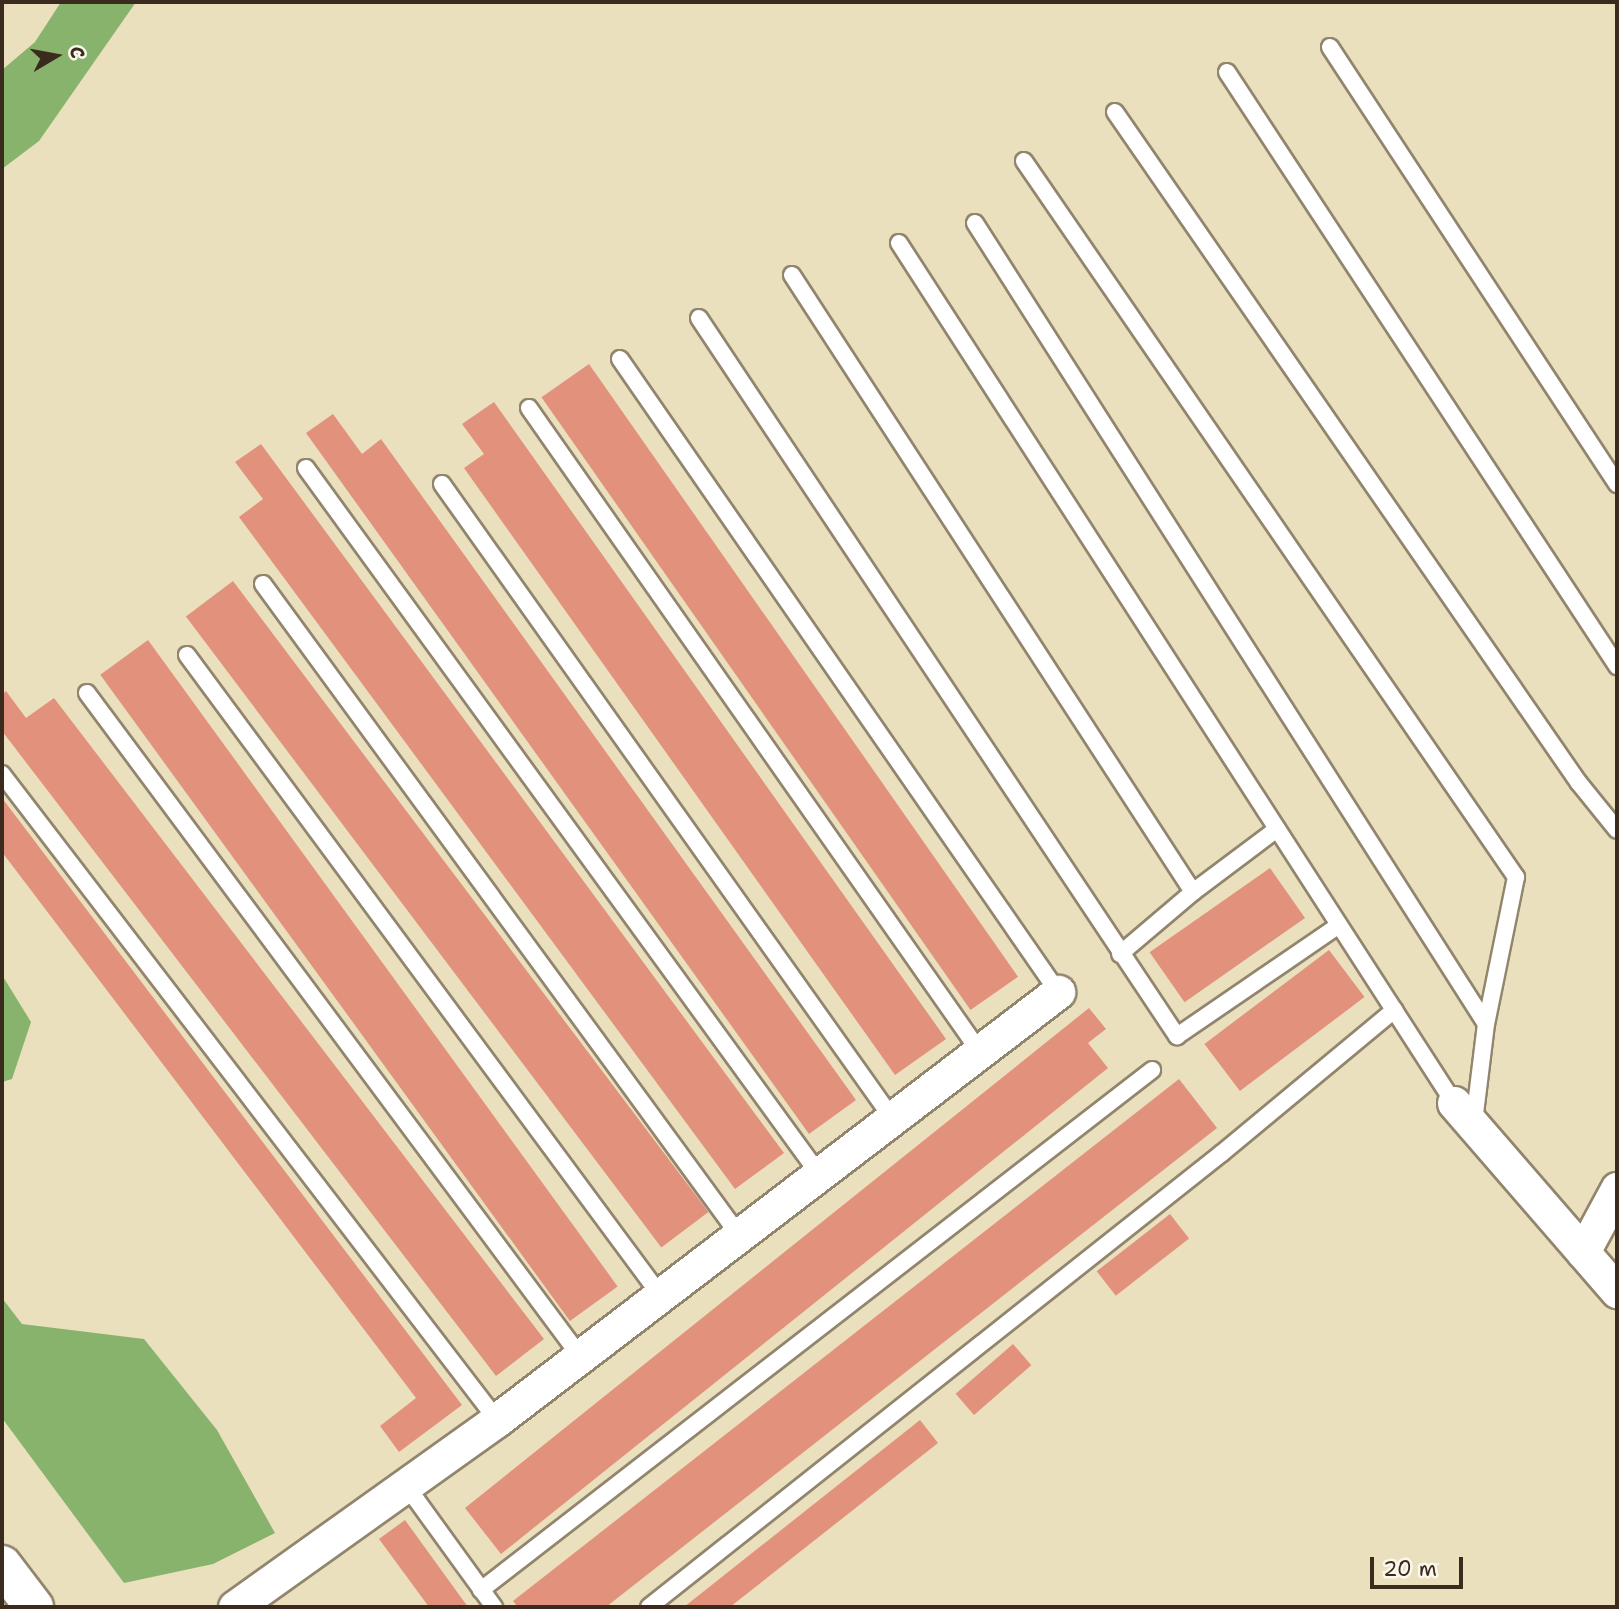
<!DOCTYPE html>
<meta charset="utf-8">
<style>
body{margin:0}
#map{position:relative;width:1619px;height:1609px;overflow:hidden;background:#eae0bd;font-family:"Shantell Sans",sans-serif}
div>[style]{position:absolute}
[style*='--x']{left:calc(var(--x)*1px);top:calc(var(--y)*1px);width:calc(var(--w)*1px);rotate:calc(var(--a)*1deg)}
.forest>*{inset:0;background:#88b36c}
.building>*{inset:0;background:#e2917d;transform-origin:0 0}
.roads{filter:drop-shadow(2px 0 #92856e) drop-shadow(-2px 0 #92856e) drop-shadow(0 2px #92856e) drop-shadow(0 -2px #92856e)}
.service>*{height:16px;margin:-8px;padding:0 8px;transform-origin:8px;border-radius:8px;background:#fff}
.minor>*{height:33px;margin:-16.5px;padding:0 16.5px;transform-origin:16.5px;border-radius:16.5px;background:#fff}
.secondary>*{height:38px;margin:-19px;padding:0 19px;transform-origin:19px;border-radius:19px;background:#fff}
span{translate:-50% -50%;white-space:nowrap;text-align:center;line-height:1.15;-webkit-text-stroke:5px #fbf7ec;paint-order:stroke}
.frame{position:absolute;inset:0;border:4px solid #3b2a1e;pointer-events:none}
.north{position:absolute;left:21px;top:21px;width:70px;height:70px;-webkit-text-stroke:5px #fbf7ec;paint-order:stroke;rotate:80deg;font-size:19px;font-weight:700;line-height:28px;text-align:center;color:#3b2a1e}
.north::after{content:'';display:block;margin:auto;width:24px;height:32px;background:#3b2a1e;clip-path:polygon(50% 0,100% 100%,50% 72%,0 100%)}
.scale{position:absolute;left:1370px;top:1557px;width:93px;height:32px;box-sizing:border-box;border:4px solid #3b2a1e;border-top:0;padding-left:9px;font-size:21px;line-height:24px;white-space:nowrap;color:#3b2a1e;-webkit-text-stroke:5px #fbf7ec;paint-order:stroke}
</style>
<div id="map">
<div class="forest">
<div style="clip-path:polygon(61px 2px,136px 2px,39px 141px,2px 169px,2px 70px,35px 42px)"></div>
<div style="clip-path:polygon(2px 975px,31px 1022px,12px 1079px,2px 1082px)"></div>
<div style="clip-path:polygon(2px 1298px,22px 1324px,144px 1339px,217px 1430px,275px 1533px,213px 1564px,124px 1583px,2px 1418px)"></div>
</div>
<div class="building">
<div style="left:589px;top:364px;width:748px;height:58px;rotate:55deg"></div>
<div style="clip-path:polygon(494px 402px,946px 1039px,895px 1075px,464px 468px,484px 454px,462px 424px)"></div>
<div style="clip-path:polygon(333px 414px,362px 454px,381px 439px,856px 1100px,809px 1134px,306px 433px)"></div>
<div style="clip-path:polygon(261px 444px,784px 1153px,735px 1189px,239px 517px,263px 499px,235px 462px)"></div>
<div style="left:233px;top:581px;width:790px;height:59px;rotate:53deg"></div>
<div style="left:148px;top:640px;width:799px;height:59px;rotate:54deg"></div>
<div style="clip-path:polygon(6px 691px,26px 718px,54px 698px,544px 1339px,496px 1376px,2px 731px,2px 695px)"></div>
<div style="clip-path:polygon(2px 798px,462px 1405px,399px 1452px,380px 1426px,416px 1398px,2px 852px)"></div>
<div style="left:1270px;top:868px;width:61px;height:147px;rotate:55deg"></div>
<div style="left:1329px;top:950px;width:59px;height:156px;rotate:53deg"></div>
<div style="clip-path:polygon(1089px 1008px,1106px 1029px,1088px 1043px,1108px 1068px,501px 1554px,465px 1508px)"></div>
<div style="clip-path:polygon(1179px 1079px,1217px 1128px,606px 1607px,518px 1607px,513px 1601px)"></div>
<div style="left:1170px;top:1214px;width:31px;height:93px;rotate:52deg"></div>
<div style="left:1013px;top:1344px;width:28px;height:76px;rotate:49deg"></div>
<div style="clip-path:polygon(920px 1420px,938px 1443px,730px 1607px,684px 1607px)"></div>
<div style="clip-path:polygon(405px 1520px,468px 1607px,429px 1607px,379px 1539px)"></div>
</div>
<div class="roads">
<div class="service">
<div style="--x:1330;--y:47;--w:523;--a:56.71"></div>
<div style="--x:1227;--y:72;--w:711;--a:56.71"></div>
<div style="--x:1115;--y:112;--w:816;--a:55.34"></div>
<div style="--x:1579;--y:783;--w:60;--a:51"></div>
<div style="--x:1024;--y:161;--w:869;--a:55.51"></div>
<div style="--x:1516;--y:877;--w:150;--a:101.5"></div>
<div style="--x:1486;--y:1024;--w:99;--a:97"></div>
<div style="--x:975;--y:223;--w:950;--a:57.46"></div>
<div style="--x:899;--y:243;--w:1024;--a:57.16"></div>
<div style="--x:792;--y:275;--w:736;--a:56.98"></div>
<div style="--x:699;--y:318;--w:863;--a:56.35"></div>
<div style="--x:1177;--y:1036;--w:196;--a:-34.4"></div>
<div style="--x:620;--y:359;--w:770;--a:55.32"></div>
<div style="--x:529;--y:408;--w:786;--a:55"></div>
<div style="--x:306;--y:468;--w:873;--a:54"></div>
<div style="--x:442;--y:484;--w:777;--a:54.63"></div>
<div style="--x:263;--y:584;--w:806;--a:53.83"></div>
<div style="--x:187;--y:655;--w:796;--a:53.53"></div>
<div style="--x:87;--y:693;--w:826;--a:53.37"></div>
<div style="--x:2;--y:774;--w:814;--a:52.54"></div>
<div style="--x:1120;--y:954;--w:96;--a:-40.3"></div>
<div style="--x:1193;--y:892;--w:105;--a:-36.9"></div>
<div style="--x:405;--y:1484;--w:152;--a:54.1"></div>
<div style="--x:481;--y:1590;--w:849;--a:-37.77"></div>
<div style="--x:649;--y:1607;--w:731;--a:-38.39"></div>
<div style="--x:1222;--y:1153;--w:224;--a:-39.7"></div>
</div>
<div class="minor">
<div style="--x:1454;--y:1103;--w:249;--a:49.1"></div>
<div style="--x:1583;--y:1252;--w:72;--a:-61.6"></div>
<div style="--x:235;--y:1607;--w:322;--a:-35.5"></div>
<div style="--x:497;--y:1420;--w:706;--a:-37.34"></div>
</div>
<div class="secondary">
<div style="--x:2;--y:1565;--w:53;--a:52.7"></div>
</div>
</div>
<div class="frame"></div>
<div class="north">С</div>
<div class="scale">20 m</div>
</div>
